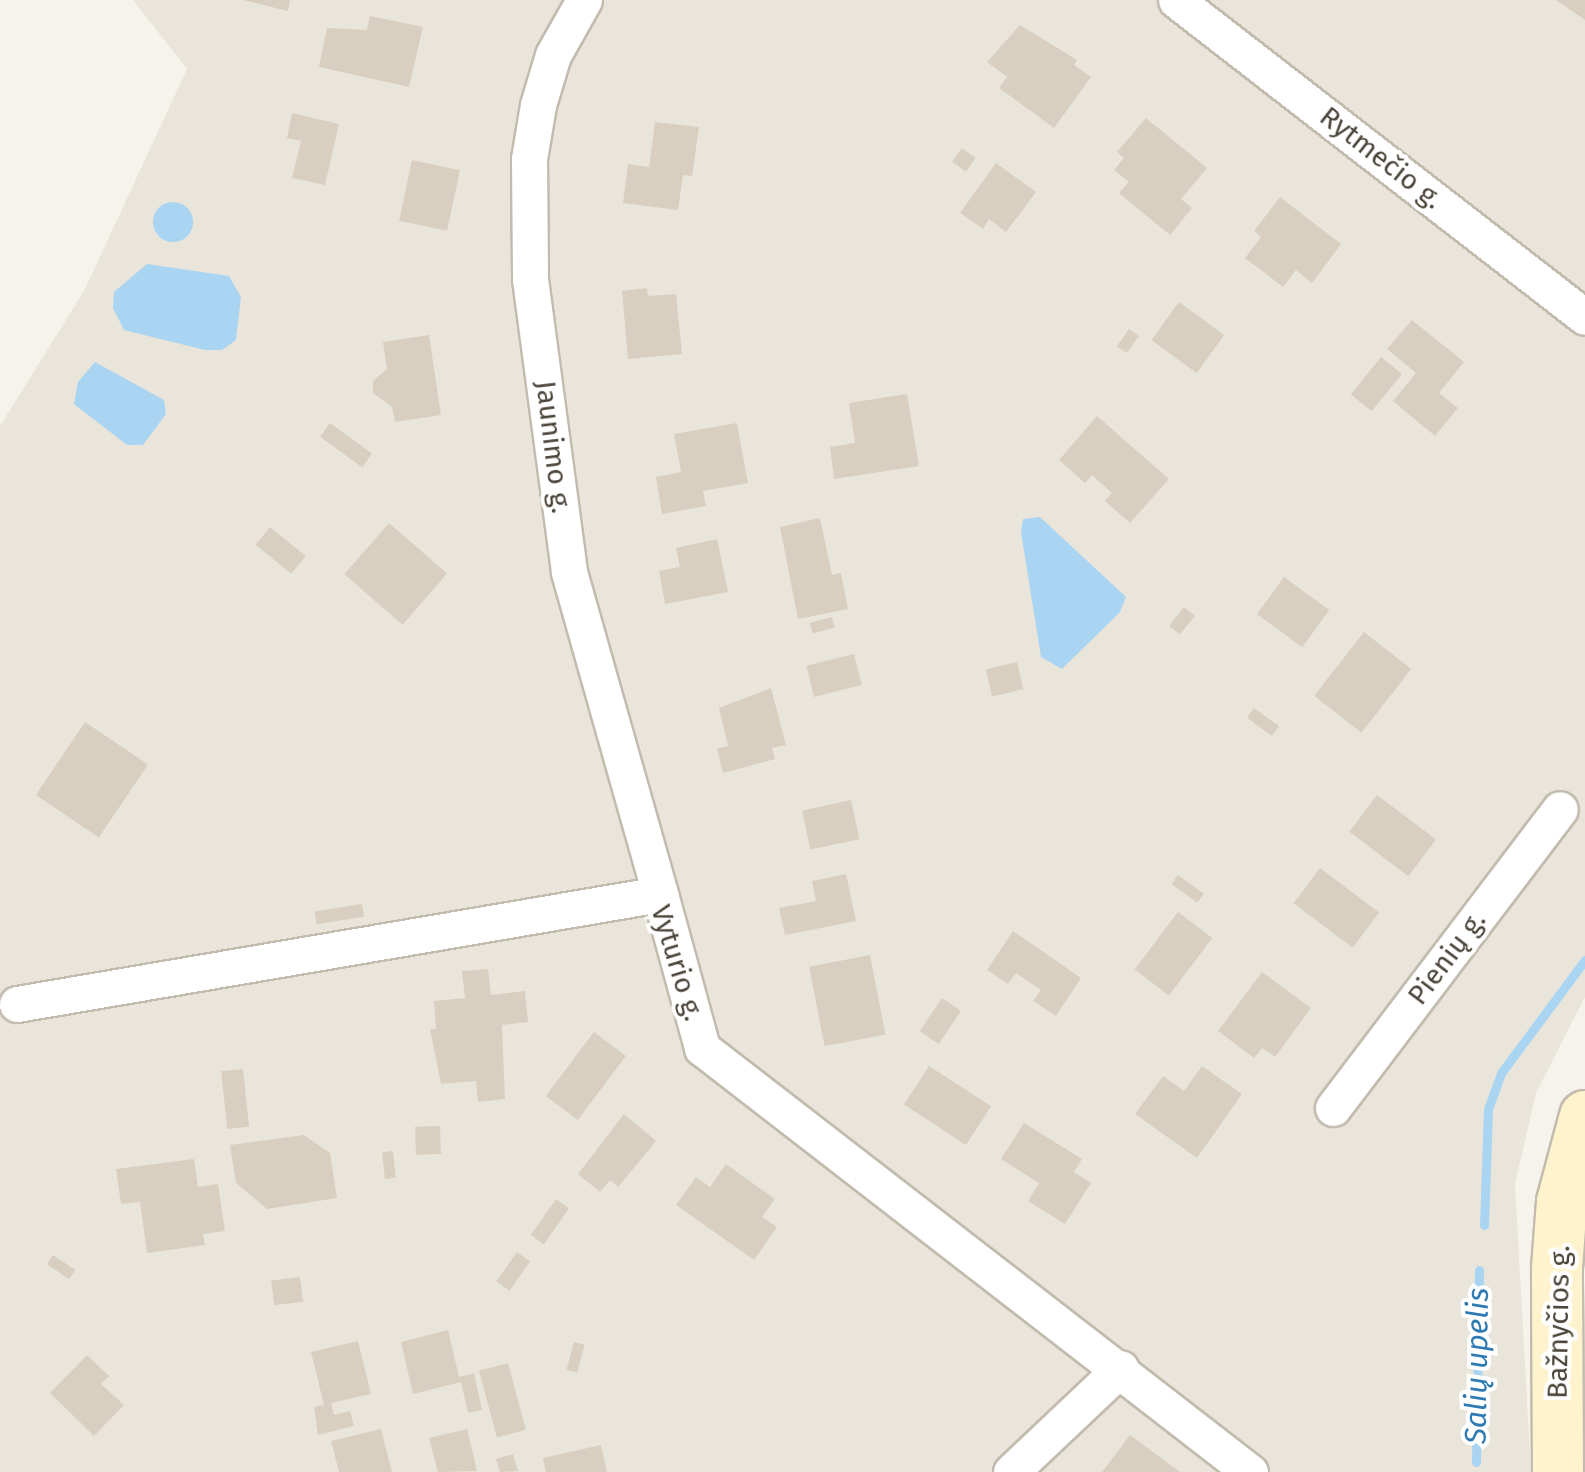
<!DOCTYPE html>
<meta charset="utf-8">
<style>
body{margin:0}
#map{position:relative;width:1585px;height:1472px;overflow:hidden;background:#f6f3ec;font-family:"Fira Sans",sans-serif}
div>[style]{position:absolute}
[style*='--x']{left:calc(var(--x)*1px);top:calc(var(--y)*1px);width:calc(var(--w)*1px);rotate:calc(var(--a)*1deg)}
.residential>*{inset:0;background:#eae5da}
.water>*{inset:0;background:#a9d4f2}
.round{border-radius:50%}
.stream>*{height:9px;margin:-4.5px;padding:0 4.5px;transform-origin:4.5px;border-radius:4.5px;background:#a9d4f2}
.building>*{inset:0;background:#d8cfc1;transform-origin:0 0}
.roads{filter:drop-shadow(2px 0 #c2bbae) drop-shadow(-2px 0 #c2bbae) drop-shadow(0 2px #c2bbae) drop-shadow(0 -2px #c2bbae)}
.minor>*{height:35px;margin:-17.5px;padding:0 17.5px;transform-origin:17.5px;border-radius:17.5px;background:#fff}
.secondary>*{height:50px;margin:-25px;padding:0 25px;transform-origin:25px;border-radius:25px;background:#fff3cd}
span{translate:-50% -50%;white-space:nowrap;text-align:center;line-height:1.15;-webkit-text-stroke:8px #fff;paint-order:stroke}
.street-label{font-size:28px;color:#4b4439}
.water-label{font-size:30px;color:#2e7ab2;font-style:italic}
</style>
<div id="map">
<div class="residential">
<div style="clip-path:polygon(133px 0,1585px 0,1585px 997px,1536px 1093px,1515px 1184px,1531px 1472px,0 1472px,0 426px,84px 291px,187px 69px)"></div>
</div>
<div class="water">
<div class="round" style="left:153px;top:202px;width:40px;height:40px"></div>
<div style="clip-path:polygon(147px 264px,229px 276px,241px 297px,236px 340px,222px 350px,205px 350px,124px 330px,113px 308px,114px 292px)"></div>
<div style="clip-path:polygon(95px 362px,164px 400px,166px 414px,143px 445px,127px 445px,74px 404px,78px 382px)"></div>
<div style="clip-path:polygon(1040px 517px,1126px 597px,1120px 612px,1062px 669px,1041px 657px,1021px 532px,1023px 519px)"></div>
</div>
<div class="stream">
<div style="--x:1484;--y:1225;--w:116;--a:-88"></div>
<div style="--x:1488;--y:1109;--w:38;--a:-70"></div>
<div style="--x:1501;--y:1073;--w:141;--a:-53.4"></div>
<div style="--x:1476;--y:1462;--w:192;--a:-89.1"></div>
</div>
<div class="building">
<div style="clip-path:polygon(243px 0,290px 0,288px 11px)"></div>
<div style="clip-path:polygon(1556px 0,1585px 0,1585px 20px)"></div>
<div style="clip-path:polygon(370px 16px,423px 27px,409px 87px,319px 67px,327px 28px,367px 30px)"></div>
<div style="clip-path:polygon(1020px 25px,1077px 60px,1074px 65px,1091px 77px,1054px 128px,999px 88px,1007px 77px,987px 62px)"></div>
<div style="clip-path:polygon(292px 113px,339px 124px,325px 185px,292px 178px,301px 141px,287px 138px)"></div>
<div style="clip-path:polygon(1146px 118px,1207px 168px,1181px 199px,1192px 208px,1170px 235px,1119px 193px,1129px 182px,1114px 170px,1124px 158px,1117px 152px)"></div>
<div style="clip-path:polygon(655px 122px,699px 127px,692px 176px,683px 175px,678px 210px,623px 203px,628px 164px,649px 167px)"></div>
<div style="left:962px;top:148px;width:17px;height:17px;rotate:36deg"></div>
<div style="left:412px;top:160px;width:49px;height:62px;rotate:12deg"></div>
<div style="clip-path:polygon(996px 163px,1036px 192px,1006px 232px,989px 219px,983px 229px,960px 213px)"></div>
<div style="clip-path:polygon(1280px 197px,1341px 244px,1312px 283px,1296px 270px,1283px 287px,1245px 258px,1261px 237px,1254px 231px)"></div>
<div style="clip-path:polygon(647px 288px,648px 296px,676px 294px,682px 354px,628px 359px,622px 291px)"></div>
<div style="left:1179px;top:302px;width:56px;height:47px;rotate:36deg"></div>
<div style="clip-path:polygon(1412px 320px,1464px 362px,1439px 393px,1458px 408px,1435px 436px,1393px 401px,1416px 373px,1387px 349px)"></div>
<div style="left:1129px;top:329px;width:12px;height:21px;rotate:35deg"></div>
<div style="clip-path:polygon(429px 335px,441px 415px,395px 422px,392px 407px,373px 393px,373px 381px,387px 369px,383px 342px)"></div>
<div style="left:1381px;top:357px;width:27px;height:48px;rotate:39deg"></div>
<div style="clip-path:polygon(907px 394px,919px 466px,834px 479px,830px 447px,855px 443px,849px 403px)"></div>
<div style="clip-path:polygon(1097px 416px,1169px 479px,1130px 523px,1105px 501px,1112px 493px,1092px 475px,1085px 483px,1059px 460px)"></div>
<div style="left:330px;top:423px;width:52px;height:17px;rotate:36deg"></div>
<div style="clip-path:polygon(737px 423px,748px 483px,703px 491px,706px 506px,662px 514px,656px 477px,681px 472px,674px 434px)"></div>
<div style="clip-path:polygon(820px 518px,832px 575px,841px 573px,848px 609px,798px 619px,780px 527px)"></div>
<div style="left:389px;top:523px;width:77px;height:68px;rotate:41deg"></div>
<div style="left:270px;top:527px;width:46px;height:23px;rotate:39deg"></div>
<div style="clip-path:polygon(717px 539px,728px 592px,665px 604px,659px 571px,680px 567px,676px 548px)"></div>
<div style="left:1284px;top:577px;width:56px;height:46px;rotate:36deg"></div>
<div style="left:1184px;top:607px;width:14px;height:24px;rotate:39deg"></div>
<div style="left:832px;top:617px;width:11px;height:23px;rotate:75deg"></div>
<div style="left:1364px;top:632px;width:60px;height:81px;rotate:38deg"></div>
<div style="left:854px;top:654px;width:32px;height:49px;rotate:76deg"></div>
<div style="left:1017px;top:662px;width:28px;height:32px;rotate:77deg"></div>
<div style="clip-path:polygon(771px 688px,786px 745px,772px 748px,775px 759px,723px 773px,717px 749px,728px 746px,719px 708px)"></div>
<div style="left:1254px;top:708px;width:31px;height:12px;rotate:36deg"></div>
<div style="left:85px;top:722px;width:76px;height:88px;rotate:34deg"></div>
<div style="left:1377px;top:795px;width:74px;height:46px;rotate:37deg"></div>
<div style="left:851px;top:800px;width:40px;height:50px;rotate:78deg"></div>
<div style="left:1320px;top:868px;width:74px;height:44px;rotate:37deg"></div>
<div style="clip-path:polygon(846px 874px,856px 921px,785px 935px,779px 908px,816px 901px,812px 881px)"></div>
<div style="left:1178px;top:875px;width:32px;height:11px;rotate:36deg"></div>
<div style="left:362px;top:904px;width:13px;height:48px;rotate:81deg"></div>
<div style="left:1178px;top:912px;width:43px;height:72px;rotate:37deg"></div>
<div style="clip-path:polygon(1013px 931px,1081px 978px,1056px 1016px,1033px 1001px,1041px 990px,1016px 973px,1008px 984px,987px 970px)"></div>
<div style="left:870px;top:955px;width:81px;height:62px;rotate:79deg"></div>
<div style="clip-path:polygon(488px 969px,491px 995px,525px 991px,528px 1022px,502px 1025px,505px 1099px,478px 1102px,476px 1081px,441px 1084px,430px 1029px,436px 1029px,434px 1001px,465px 998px,462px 971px)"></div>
<div style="clip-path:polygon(1262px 972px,1311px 1008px,1275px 1057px,1262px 1048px,1254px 1058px,1218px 1031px)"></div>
<div style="left:942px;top:998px;width:23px;height:40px;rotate:34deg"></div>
<div style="left:594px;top:1032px;width:40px;height:80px;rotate:37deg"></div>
<div style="left:929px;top:1066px;width:74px;height:46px;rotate:33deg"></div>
<div style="clip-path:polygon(1202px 1066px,1242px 1094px,1197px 1158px,1135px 1114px,1163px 1076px,1184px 1091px)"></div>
<div style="left:243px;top:1069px;width:58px;height:22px;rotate:84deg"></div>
<div style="clip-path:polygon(624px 1114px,656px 1141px,618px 1187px,610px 1180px,600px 1192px,578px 1174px)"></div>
<div style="clip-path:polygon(1024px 1123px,1082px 1159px,1074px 1172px,1091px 1183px,1065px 1224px,1028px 1201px,1039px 1183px,1001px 1159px)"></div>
<div style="left:440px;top:1126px;width:28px;height:25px;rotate:88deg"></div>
<div style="clip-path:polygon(304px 1135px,330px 1153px,337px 1198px,267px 1209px,236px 1183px,230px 1145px)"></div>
<div style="left:393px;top:1151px;width:27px;height:11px;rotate:84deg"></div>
<div style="clip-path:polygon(194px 1159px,198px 1187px,218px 1184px,225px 1231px,203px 1234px,205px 1245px,147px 1253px,140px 1202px,121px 1204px,116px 1169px)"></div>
<div style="clip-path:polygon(726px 1164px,775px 1199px,762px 1217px,777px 1227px,754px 1260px,676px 1205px,696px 1177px,710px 1187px)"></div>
<div style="left:556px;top:1199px;width:16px;height:44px;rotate:35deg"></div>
<div style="left:517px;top:1252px;width:16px;height:36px;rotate:35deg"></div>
<div style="left:53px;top:1255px;width:27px;height:11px;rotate:34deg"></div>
<div style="left:300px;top:1277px;width:25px;height:29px;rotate:83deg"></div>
<div style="clip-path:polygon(448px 1330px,459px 1377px,474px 1373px,482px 1410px,468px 1413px,461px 1382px,413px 1394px,401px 1342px)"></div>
<div style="clip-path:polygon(358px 1341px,371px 1394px,331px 1403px,334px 1415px,350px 1411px,354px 1426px,318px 1435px,314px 1407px,324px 1405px,311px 1352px)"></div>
<div style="left:574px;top:1342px;width:11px;height:29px;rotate:15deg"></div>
<div style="clip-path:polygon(87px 1355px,109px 1376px,101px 1384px,124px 1405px,94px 1436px,50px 1393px)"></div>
<div style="left:508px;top:1363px;width:69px;height:30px;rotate:75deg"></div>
<div style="clip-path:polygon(381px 1429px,392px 1472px,339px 1472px,331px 1441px)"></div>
<div style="clip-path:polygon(467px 1429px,477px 1471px,438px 1472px,429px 1438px)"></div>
<div style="clip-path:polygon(1130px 1435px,1180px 1472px,1102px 1472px)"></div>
<div style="clip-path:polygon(601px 1445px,607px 1472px,546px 1472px,543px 1458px)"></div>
<div style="clip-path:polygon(513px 1454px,518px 1471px,500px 1472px,496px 1459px)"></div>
</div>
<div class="roads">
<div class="minor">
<div style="--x:584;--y:0;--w:63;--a:119.4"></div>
<div style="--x:553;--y:55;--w:52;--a:106.7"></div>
<div style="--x:538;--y:105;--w:55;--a:99.5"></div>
<div style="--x:529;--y:159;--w:120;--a:89.5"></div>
<div style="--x:530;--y:279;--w:296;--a:82.4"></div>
<div style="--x:569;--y:572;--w:335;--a:74.2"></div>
<div style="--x:1176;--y:0;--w:517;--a:37.78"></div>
<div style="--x:17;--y:1004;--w:652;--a:-9.71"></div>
<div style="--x:660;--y:894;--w:160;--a:74.7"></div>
<div style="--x:702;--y:1048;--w:693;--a:37.73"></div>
<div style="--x:1333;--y:1108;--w:375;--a:-52.8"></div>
<div style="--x:1011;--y:1472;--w:151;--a:-43.4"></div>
</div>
<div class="secondary">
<div style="--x:1558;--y:1472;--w:204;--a:-90.3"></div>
<div style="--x:1557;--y:1268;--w:66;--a:-85.7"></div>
<div style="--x:1562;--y:1202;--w:89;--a:-75"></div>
</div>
</div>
<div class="street-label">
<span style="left:1381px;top:158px;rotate:38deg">Rytmečio g.</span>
<span style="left:553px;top:447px;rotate:83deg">Jaunimo g.</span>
<span style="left:1447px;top:958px;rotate:-53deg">Pienių g.</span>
<span style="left:677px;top:963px;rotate:73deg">Vyturio g.</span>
<span style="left:1559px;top:1322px;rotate:-89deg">Bažnyčios g.</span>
</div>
<div class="water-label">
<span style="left:1477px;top:1366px;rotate:-89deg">Salių upelis</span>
</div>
</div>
